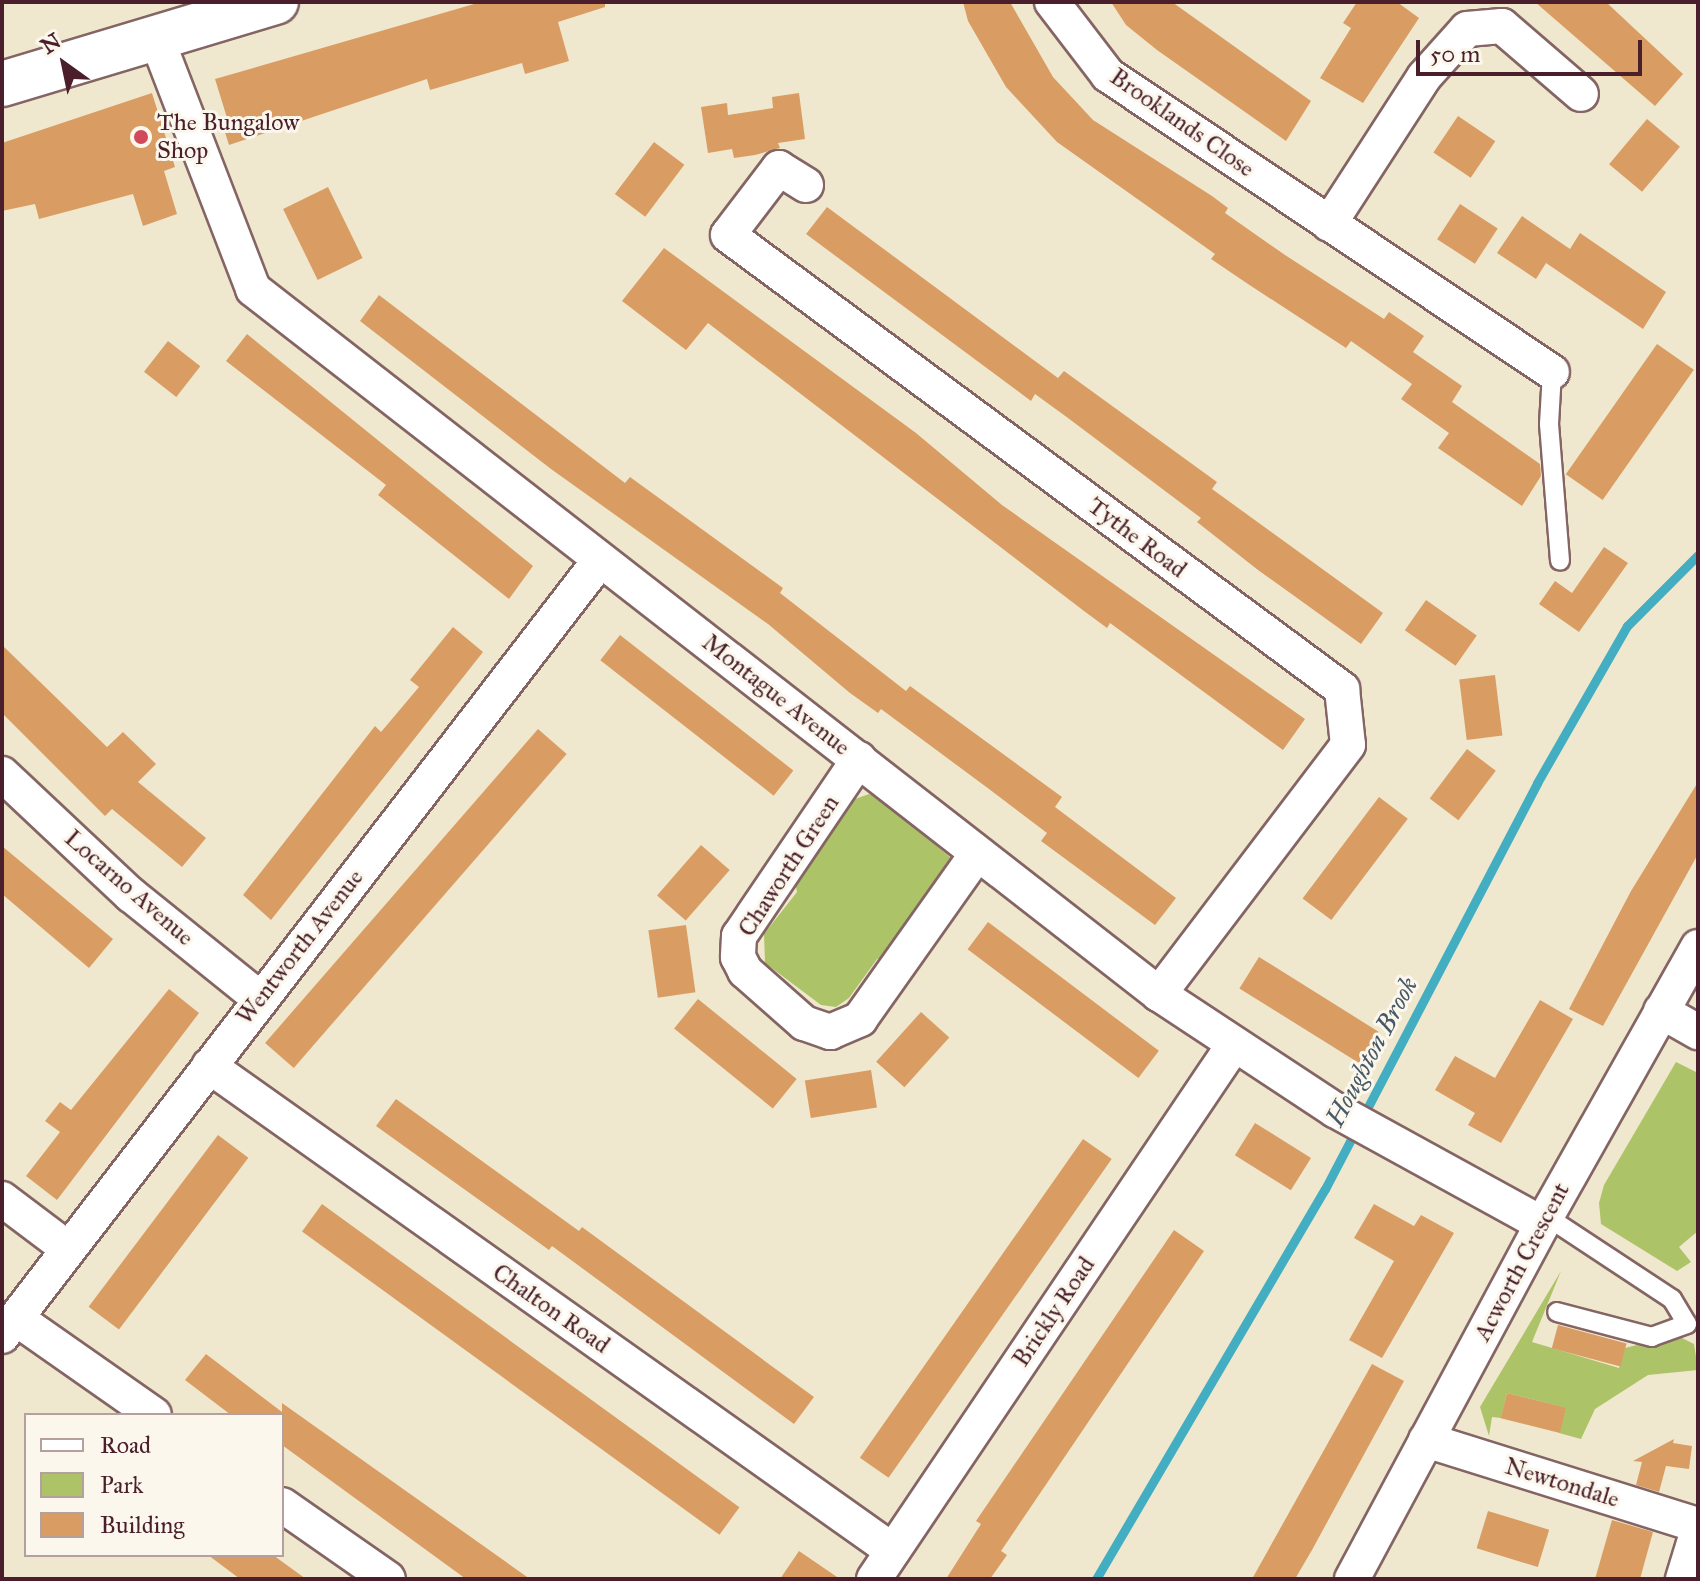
<!DOCTYPE html>
<style>
body{margin:0}
#map{position:relative;width:1700px;height:1581px;overflow:hidden;background:#f0e8ce;font-family:"IM FELL Great Primer",serif}
div>[style]{position:absolute}
[style*='--x']{left:calc(var(--x)*1px);top:calc(var(--y)*1px);width:calc(var(--w)*1px);rotate:calc(var(--a)*1deg)}
.green>*{inset:0;background:#adc368}
.stream>*{height:9px;margin:-4.5px;padding:0 4.5px;transform-origin:4.5px;border-radius:4.5px;background:#43adc2}
.building>*{inset:0;background:#d99d63;transform-origin:0 0}
.roads{filter:drop-shadow(2px 0 #846564) drop-shadow(-2px 0 #846564) drop-shadow(0 2px #846564) drop-shadow(0 -2px #846564)}
.lane>*{height:18px;margin:-9px;padding:0 9px;transform-origin:9px;border-radius:9px;background:#fff}
.street>*{height:34px;margin:-17px;padding:0 17px;transform-origin:17px;border-radius:17px;background:#fff}
.secondary>*{height:44px;margin:-22px;padding:0 22px;transform-origin:22px;border-radius:22px;background:#fff}
.dots>*{width:22px;height:22px;translate:-50% -50%;box-sizing:border-box;border:4px solid #fbf7ec;border-radius:50%}
span{translate:-50% -50%;white-space:nowrap;text-align:center;line-height:1.15;-webkit-text-stroke:6px #fbf7ec;paint-order:stroke}
.poi-label{font-size:24px;color:#4a1f2b}
.left{translate:0 -50%;text-align:left}
.street-label{font-size:24px;color:#4a1f2b}
.water-label{font-size:26px;color:#475867;font-style:italic}
.frame{position:absolute;inset:0;border:4px solid #4a1f2b;pointer-events:none}
.legend{position:absolute;left:24px;top:1413px;width:260px;height:144px;box-sizing:border-box;background:#fbf7ec;border:2px solid #b4a19f;margin:0;padding:10px 14px;list-style:none;font-size:24px;color:#4a1f2b}
.legend li{display:flex;align-items:center;gap:16px;height:40px}
.legend b{width:40px;border:2px solid #b4a19f}
.north{position:absolute;left:24px;top:24px;width:80px;height:80px;-webkit-text-stroke:6px #fbf7ec;paint-order:stroke;rotate:327deg;font-size:22px;font-weight:700;line-height:32px;text-align:center;color:#4a1f2b}
.north::after{content:'';display:block;margin:auto;width:28px;height:36px;background:#4a1f2b;clip-path:polygon(50% 0,100% 100%,50% 72%,0 100%)}
.scale{position:absolute;left:1416px;top:40px;width:226px;height:36px;box-sizing:border-box;border:4px solid #4a1f2b;border-top:0;padding-left:10px;font-size:24px;line-height:28px;white-space:nowrap;color:#4a1f2b;-webkit-text-stroke:6px #fbf7ec;paint-order:stroke}
</style>
<div id="map">
<div class="green">
<div style="clip-path:polygon(869px 794px,882px 799px,958px 864px,894px 956px,877px 959px,849px 998px,836px 1007px,821px 1005px,765px 963px,764px 934px,797px 892px,794px 879px,855px 799px)"></div>
<div style="clip-path:polygon(1676px 1062px,1698px 1073px,1698px 1231px,1679px 1247px,1691px 1262px,1677px 1271px,1601px 1224px,1599px 1203px,1604px 1185px)"></div>
<div style="clip-path:polygon(1561px 1271px,1532px 1342px,1619px 1368px,1625px 1348px,1676px 1335px,1694px 1344px,1698px 1370px,1648px 1375px,1595px 1409px,1581px 1439px,1559px 1433px,1566px 1408px,1507px 1393px,1501px 1418px,1492px 1417px,1489px 1436px,1480px 1407px)"></div>
</div>
<div class="stream">
<div style="--x:1096;--y:1579;--w:452;--a:-59.6"></div>
<div style="--x:1325;--y:1189;--w:458;--a:-62.4"></div>
<div style="--x:1537;--y:783;--w:181;--a:-60.2"></div>
<div style="--x:1627;--y:626;--w:100;--a:-45"></div>
</div>
<div class="building">
<div style="clip-path:polygon(481px 2px,605px 2px,605px 7px,558px 22px,569px 61px,525px 74px,522px 63px,430px 90px,427px 79px,229px 145px,222px 123px,228px 121px,215px 79px)"></div>
<div style="clip-path:polygon(963px 2px,1010px 2px,1053px 77px,1093px 120px,1212px 196px,1228px 208px,1225px 213px,1285px 255px,1384px 319px,1389px 312px,1424px 336px,1413px 352px,1462px 386px,1452px 402px,1540px 464px,1541px 476px,1522px 506px,1438px 448px,1449px 433px,1401px 399px,1412px 384px,1351px 341px,1346px 348px,1248px 284px,1211px 259px,1215px 254px,1057px 142px,1006px 87px,968px 21px)"></div>
<div style="clip-path:polygon(1111px 2px,1172px 2px,1311px 101px,1286px 141px,1157px 50px,1126px 25px)"></div>
<div style="clip-path:polygon(1357px 2px,1397px 2px,1419px 18px,1363px 103px,1320px 78px,1351px 28px,1343px 23px)"></div>
<div style="clip-path:polygon(1535px 2px,1606px 2px,1683px 74px,1655px 106px)"></div>
<div style="clip-path:polygon(152px 93px,175px 167px,164px 171px,177px 214px,143px 226px,133px 194px,39px 219px,35px 204px,2px 211px,2px 143px)"></div>
<div style="clip-path:polygon(799px 93px,805px 139px,778px 143px,780px 148px,755px 155px,734px 158px,732px 149px,708px 153px,701px 107px,727px 103px,728px 115px,773px 108px,772px 97px)"></div>
<div style="left:1458px;top:116px;width:45px;height:44px;rotate:34deg"></div>
<div style="left:1647px;top:119px;width:43px;height:59px;rotate:40deg"></div>
<div style="left:654px;top:142px;width:38px;height:65px;rotate:37deg"></div>
<div style="left:328px;top:187px;width:79px;height:50px;rotate:64deg"></div>
<div style="left:1460px;top:204px;width:45px;height:42px;rotate:33deg"></div>
<div style="clip-path:polygon(827px 207px,1058px 378px,1064px 371px,1217px 482px,1212px 489px,1383px 613px,1361px 644px,1258px 570px,1197px 522px,1201px 518px,1068px 418px,1035px 394px,1031px 401px,806px 234px)"></div>
<div style="clip-path:polygon(1522px 216px,1570px 249px,1580px 233px,1666px 292px,1643px 329px,1546px 263px,1536px 279px,1497px 253px)"></div>
<div style="clip-path:polygon(664px 248px,916px 433px,1002px 505px,1305px 719px,1283px 750px,1110px 623px,1107px 628px,1084px 611px,708px 323px,686px 350px,622px 301px)"></div>
<div style="clip-path:polygon(379px 295px,625px 483px,630px 477px,783px 588px,780px 593px,906px 691px,910px 686px,1062px 797px,1055px 807px,1176px 898px,1155px 925px,1041px 841px,1047px 833px,989px 789px,881px 709px,878px 713px,850px 693px,768px 624px,551px 469px,360px 321px)"></div>
<div style="clip-path:polygon(247px 334px,533px 566px,509px 599px,378px 495px,386px 485px,226px 361px)"></div>
<div style="left:168px;top:341px;width:41px;height:39px;rotate:38deg"></div>
<div style="left:1657px;top:344px;width:45px;height:159px;rotate:35deg"></div>
<div style="clip-path:polygon(1604px 547px,1628px 563px,1579px 632px,1539px 604px,1555px 581px,1572px 593px)"></div>
<div style="left:1426px;top:600px;width:62px;height:37px;rotate:35deg"></div>
<div style="clip-path:polygon(453px 627px,483px 652px,271px 920px,243px 895px,375px 726px,381px 732px,419px 687px,410px 680px)"></div>
<div style="left:620px;top:635px;width:220px;height:32px;rotate:38deg"></div>
<div style="clip-path:polygon(2px 645px,107px 747px,123px 732px,156px 764px,138px 782px,206px 838px,182px 867px,112px 809px,105px 816px,2px 713px)"></div>
<div style="left:1495px;top:675px;width:61px;height:36px;rotate:83deg"></div>
<div style="left:538px;top:729px;width:38px;height:416px;rotate:41deg"></div>
<div style="left:1467px;top:749px;width:36px;height:62px;rotate:37deg"></div>
<div style="clip-path:polygon(1698px 782px,1698px 854px,1603px 1026px,1569px 1009px,1631px 891px)"></div>
<div style="left:1379px;top:797px;width:36px;height:127px;rotate:37deg"></div>
<div style="left:701px;top:845px;width:38px;height:67px;rotate:41deg"></div>
<div style="clip-path:polygon(2px 846px,113px 939px,89px 968px,2px 894px)"></div>
<div style="left:988px;top:922px;width:214px;height:34px;rotate:37deg"></div>
<div style="left:686px;top:925px;width:68px;height:38px;rotate:82deg"></div>
<div style="left:1259px;top:957px;width:141px;height:37px;rotate:32deg"></div>
<div style="clip-path:polygon(169px 989px,199px 1013px,57px 1200px,26px 1176px,60px 1132px,45px 1121px,60px 1102px,71px 1110px)"></div>
<div style="left:698px;top:999px;width:127px;height:38px;rotate:39deg"></div>
<div style="clip-path:polygon(1540px 1000px,1573px 1019px,1501px 1143px,1468px 1125px,1475px 1113px,1435px 1090px,1455px 1056px,1495px 1078px)"></div>
<div style="left:921px;top:1012px;width:38px;height:67px;rotate:42deg"></div>
<div style="left:871px;top:1070px;width:38px;height:67px;rotate:81deg"></div>
<div style="clip-path:polygon(396px 1099px,579px 1231px,582px 1227px,814px 1397px,794px 1424px,552px 1246px,549px 1250px,376px 1126px)"></div>
<div style="left:1255px;top:1123px;width:66px;height:38px;rotate:32deg"></div>
<div style="left:218px;top:1135px;width:38px;height:215px;rotate:37deg"></div>
<div style="left:1083px;top:1139px;width:35px;height:389px;rotate:35deg"></div>
<div style="left:322px;top:1204px;width:516px;height:34px;rotate:36deg"></div>
<div style="clip-path:polygon(1374px 1204px,1414px 1226px,1421px 1215px,1454px 1233px,1382px 1358px,1349px 1340px,1394px 1261px,1354px 1238px)"></div>
<div style="clip-path:polygon(1174px 1230px,1204px 1251px,1001px 1551px,1007px 1555px,990px 1579px,946px 1579px,981px 1524px,976px 1521px)"></div>
<div style="left:1558px;top:1325px;width:71px;height:24px;rotate:15deg"></div>
<div style="clip-path:polygon(206px 1354px,282px 1412px,282px 1403px,530px 1579px,466px 1579px,282px 1445px,282px 1415px,231px 1415px,185px 1380px)"></div>
<div style="clip-path:polygon(1372px 1364px,1404px 1381px,1312px 1550px,1295px 1579px,1252px 1579px)"></div>
<div style="left:1507px;top:1393px;width:61px;height:26px;rotate:14deg"></div>
<div style="clip-path:polygon(1674px 1439px,1673px 1443px,1692px 1446px,1689px 1469px,1666px 1466px,1659px 1492px,1636px 1485px,1642px 1462px,1633px 1461px)"></div>
<div style="left:1488px;top:1511px;width:64px;height:39px;rotate:17deg"></div>
<div style="clip-path:polygon(1612px 1520px,1653px 1532px,1640px 1579px,1595px 1579px)"></div>
<div style="clip-path:polygon(799px 1551px,840px 1579px,780px 1579px)"></div>
<div style="clip-path:polygon(208px 1555px,273px 1555px,306px 1579px,240px 1579px)"></div>
</div>
<div class="roads">
<div class="lane">
<div style="--x:1552;--y:372;--w:52;--a:93.3"></div>
<div style="--x:1549;--y:424;--w:137;--a:85.4"></div>
<div style="--x:1546;--y:1216;--w:151;--a:33.4"></div>
<div style="--x:1672;--y:1299;--w:29;--a:59"></div>
<div style="--x:1687;--y:1324;--w:37;--a:160"></div>
<div style="--x:1652;--y:1337;--w:98;--a:-165.3"></div>
</div>
<div class="street">
<div style="--x:1052;--y:2;--w:92;--a:52.5"></div>
<div style="--x:1108;--y:75;--w:534;--a:33.78"></div>
<div style="--x:156;--y:37;--w:270;--a:68.9"></div>
<div style="--x:253;--y:289;--w:1148;--a:37.89"></div>
<div style="--x:1159;--y:994;--w:211;--a:33.4"></div>
<div style="--x:1335;--y:1110;--w:236;--a:28.8"></div>
<div style="--x:806;--y:185;--w:32;--a:-148"></div>
<div style="--x:779;--y:168;--w:84;--a:127.3"></div>
<div style="--x:728;--y:235;--w:764;--a:36.48"></div>
<div style="--x:1342;--y:689;--w:56;--a:83.9"></div>
<div style="--x:1348;--y:745;--w:313;--a:127.2"></div>
<div style="--x:1329;--y:224;--w:175;--a:-57.1"></div>
<div style="--x:1424;--y:77;--w:64;--a:-48.1"></div>
<div style="--x:1467;--y:29;--w:35;--a:-5"></div>
<div style="--x:1502;--y:26;--w:104;--a:40.7"></div>
<div style="--x:859;--y:759;--w:214;--a:124.1"></div>
<div style="--x:739;--y:936;--w:21;--a:93"></div>
<div style="--x:738;--y:957;--w:16;--a:63"></div>
<div style="--x:745;--y:971;--w:79;--a:41.4"></div>
<div style="--x:804;--y:1023;--w:28;--a:19"></div>
<div style="--x:830;--y:1032;--w:33;--a:-23"></div>
<div style="--x:860;--y:1019;--w:202;--a:-54.7"></div>
<div style="--x:2;--y:774;--w:177;--a:43.2"></div>
<div style="--x:131;--y:895;--w:164;--a:38.8"></div>
<div style="--x:1661;--y:1011;--w:43;--a:29.6"></div>
<div style="--x:209;--y:1066;--w:838;--a:35.34"></div>
<div style="--x:2;--y:1199;--w:81;--a:37"></div>
<div style="--x:17;--y:1319;--w:167;--a:35"></div>
<div style="--x:2;--y:1336;--w:980;--a:-52.38"></div>
<div style="--x:1426;--y:1440;--w:285;--a:17.4"></div>
<div style="--x:282;--y:1505;--w:129;--a:34.9"></div>
<div style="--x:874;--y:1579;--w:643;--a:-56.04"></div>
<div style="--x:1352;--y:1579;--w:403;--a:-61.8"></div>
<div style="--x:1542;--y:1224;--w:318;--a:-60.6"></div>
<div style="--x:1683;--y:1579;--w:51;--a:-73"></div>
</div>
<div class="secondary">
<div style="--x:2;--y:84;--w:286;--a:-16.7"></div>
</div>
</div>
<div class="dots">
<div style="left:141px;top:137px;background:#d1495b"></div>
</div>
<div class="poi-label">
<span class="left" style="left:157px;top:137px">The Bungalow<br>Shop</span>
</div>
<div class="street-label">
<span style="left:1182px;top:123px;rotate:35deg">Brooklands Close</span>
<span style="left:1137px;top:538px;rotate:37deg">Tythe Road</span>
<span style="left:776px;top:695px;rotate:38deg">Montague Avenue</span>
<span style="left:789px;top:866px;rotate:-57deg">Chaworth Green</span>
<span style="left:129px;top:888px;rotate:41deg">Locarno Avenue</span>
<span style="left:300px;top:947px;rotate:-52deg">Wentworth Avenue</span>
<span style="left:1522px;top:1262px;rotate:-62deg">Acworth Crescent</span>
<span style="left:551px;top:1309px;rotate:35deg">Chalton Road</span>
<span style="left:1054px;top:1312px;rotate:-56deg">Brickly Road</span>
<span style="left:1562px;top:1483px;rotate:17deg">Newtondale</span>
</div>
<div class="water-label">
<span style="left:1372px;top:1052px;rotate:-62deg">Houghton Brook</span>
</div>
<div class="frame"></div>
<ul class="legend">
<li><b style="height:10px;background:#fff"></b>Road</li>
<li><b style="height:22px;background:#adc368"></b>Park</li>
<li><b style="height:22px;background:#d99d63"></b>Building</li>
</ul>
<div class="north">N</div>
<div class="scale">50 m</div>
</div>
